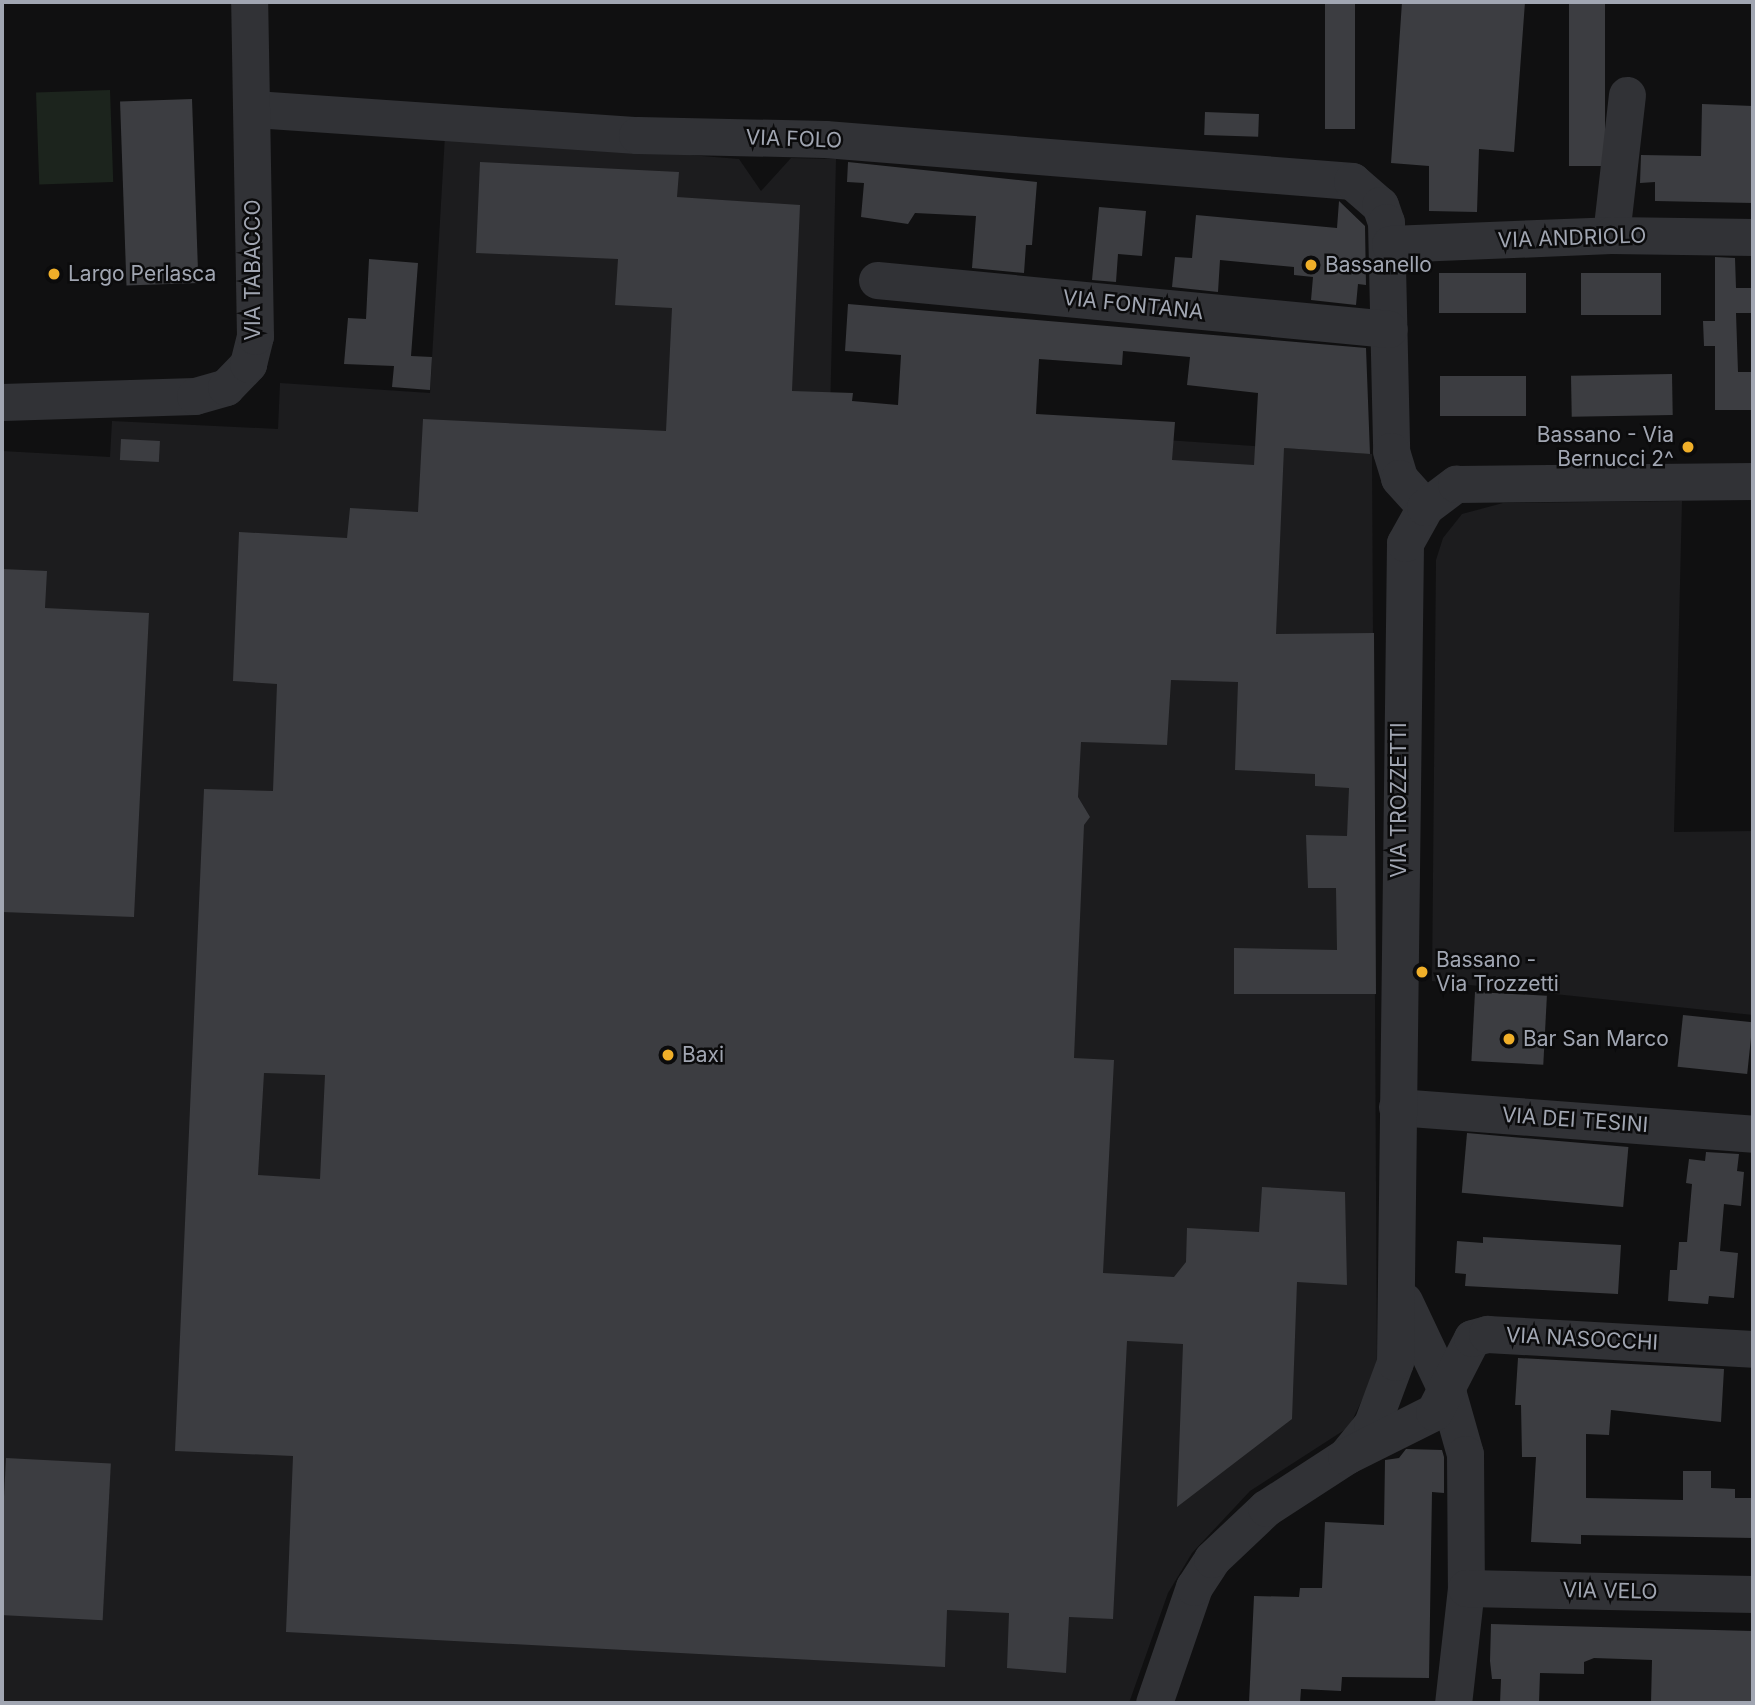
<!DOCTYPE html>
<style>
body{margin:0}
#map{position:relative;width:1755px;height:1705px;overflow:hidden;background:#101011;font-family:Inter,sans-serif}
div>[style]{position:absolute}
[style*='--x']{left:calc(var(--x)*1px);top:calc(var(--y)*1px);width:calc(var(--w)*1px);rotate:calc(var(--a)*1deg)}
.built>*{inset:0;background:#1c1c1e}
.green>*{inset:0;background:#1c241d;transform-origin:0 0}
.building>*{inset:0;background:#3c3d41;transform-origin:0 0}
.minor>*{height:37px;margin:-18.5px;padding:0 18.5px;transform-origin:18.5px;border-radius:18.5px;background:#313236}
.dots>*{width:19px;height:19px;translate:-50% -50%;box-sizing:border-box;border:4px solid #0b0b0c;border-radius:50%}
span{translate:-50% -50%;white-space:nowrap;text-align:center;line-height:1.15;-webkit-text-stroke:5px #0b0b0c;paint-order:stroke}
.street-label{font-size:21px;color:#a1a6b2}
.poi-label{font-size:21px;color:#a1a6b2}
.left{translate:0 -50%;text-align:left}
.right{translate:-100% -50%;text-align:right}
.frame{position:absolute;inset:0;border:4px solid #a1a6b2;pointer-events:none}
</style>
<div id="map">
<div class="built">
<div style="clip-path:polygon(445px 135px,739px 159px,761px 191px,791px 158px,836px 159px,830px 417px,1372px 454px,1377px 1369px,1349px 1427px,1250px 1491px,1192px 1553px,1168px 1593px,1129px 1703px,2px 1703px,2px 451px,110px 457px,112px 421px,278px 429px,280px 383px,430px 393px)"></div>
<div style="clip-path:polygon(1682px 501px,1674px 832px,1753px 831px,1753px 1015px,1432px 981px,1436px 560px,1443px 538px,1462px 514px,1503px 503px)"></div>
</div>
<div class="green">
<div style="left:110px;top:90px;width:92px;height:74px;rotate:88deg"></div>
</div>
<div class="building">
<div style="left:1325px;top:2px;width:30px;height:127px"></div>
<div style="clip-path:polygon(1402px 2px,1525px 2px,1514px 152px,1479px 149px,1477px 212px,1429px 211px,1429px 166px,1391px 163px)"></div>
<div style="left:1569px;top:2px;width:36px;height:164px"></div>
<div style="left:192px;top:99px;width:184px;height:72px;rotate:88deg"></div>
<div style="clip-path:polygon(1702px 104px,1753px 106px,1753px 203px,1655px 201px,1655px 182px,1640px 183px,1641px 155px,1701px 156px)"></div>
<div style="left:1205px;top:112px;width:54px;height:23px;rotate:2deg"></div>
<div style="clip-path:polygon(evenodd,480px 162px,679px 172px,677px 197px,800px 205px,792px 391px,853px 393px,852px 401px,898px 405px,901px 355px,845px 351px,848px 304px,1366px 348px,1370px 454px,1284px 448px,1276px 634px,1374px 633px,1376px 994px,1234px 994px,1234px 948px,1337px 950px,1336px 888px,1308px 888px,1306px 835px,1347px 836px,1349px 788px,1315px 786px,1315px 774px,1235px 770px,1238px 682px,1171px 680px,1167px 745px,1081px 742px,1078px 797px,1090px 817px,1084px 825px,1074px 1058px,1114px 1060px,1103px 1273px,1174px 1277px,1186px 1262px,1187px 1228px,1259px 1232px,1262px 1187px,1345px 1192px,1347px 1285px,1297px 1282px,1292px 1419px,1177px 1507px,1183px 1344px,1127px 1341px,1113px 1619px,1069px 1617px,1066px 1673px,1007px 1668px,1009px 1613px,947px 1610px,945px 1667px,286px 1632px,293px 1456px,175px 1451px,204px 789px,273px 791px,277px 684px,233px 681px,239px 532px,347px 538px,350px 508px,418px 512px,423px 419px,666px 431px,672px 308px,615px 305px,618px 259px,476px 253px,480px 162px,1123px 351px,1190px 357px,1187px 385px,1258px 393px,1254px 465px,1172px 460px,1175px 422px,1036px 414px,1039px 359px,1122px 365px,1123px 351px,480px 162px,264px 1073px,325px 1075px,320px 1179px,258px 1175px,264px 1073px)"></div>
<div style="clip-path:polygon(848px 162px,1037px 182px,1032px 245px,1026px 245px,1024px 273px,972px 268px,976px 216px,915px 213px,908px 224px,861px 217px,864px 183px,847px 182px)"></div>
<div style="clip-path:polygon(1339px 201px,1365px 226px,1366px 285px,1358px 284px,1356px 305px,1311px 300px,1313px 277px,1294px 275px,1294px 267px,1220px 260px,1218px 292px,1172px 287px,1175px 257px,1192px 258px,1196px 215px,1337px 228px)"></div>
<div style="clip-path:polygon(1099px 207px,1146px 211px,1142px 256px,1118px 254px,1116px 282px,1092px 280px)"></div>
<div style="clip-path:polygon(1715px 257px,1735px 258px,1736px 288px,1753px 288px,1753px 313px,1736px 313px,1738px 372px,1753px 372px,1753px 410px,1715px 410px,1715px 346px,1704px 346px,1703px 321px,1715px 321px)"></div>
<div style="clip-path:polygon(369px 259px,418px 263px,411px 356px,432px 357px,430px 390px,392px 387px,394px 366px,344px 364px,348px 318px,366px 319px)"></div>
<div style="left:1439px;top:273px;width:87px;height:40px"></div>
<div style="left:1581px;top:273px;width:80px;height:42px"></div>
<div style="left:1672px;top:374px;width:41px;height:101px;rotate:89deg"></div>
<div style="left:1440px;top:376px;width:86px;height:40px"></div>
<div style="left:121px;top:439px;width:39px;height:21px;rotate:3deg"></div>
<div style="clip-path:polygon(2px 569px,47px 571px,45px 608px,149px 613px,134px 917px,2px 912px)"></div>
<div style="left:1475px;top:992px;width:72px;height:69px;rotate:3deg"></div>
<div style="left:1683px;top:1015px;width:70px;height:52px;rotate:6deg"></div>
<div style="left:1467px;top:1133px;width:162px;height:60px;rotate:5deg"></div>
<div style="clip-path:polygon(1706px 1152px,1739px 1154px,1737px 1171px,1744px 1172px,1741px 1206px,1724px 1204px,1720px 1251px,1738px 1253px,1734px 1298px,1709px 1296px,1708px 1304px,1668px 1301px,1670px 1270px,1677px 1270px,1679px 1242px,1687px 1242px,1692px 1184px,1686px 1183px,1689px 1159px,1705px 1161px)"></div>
<div style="clip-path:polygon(1483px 1237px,1621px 1245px,1618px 1294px,1465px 1286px,1466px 1274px,1455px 1273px,1457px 1241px,1483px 1243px)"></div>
<div style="clip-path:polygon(1518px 1358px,1724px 1369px,1721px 1422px,1611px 1410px,1609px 1435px,1586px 1434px,1586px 1498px,1683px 1500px,1683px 1471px,1711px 1471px,1711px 1488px,1735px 1489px,1735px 1498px,1753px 1498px,1753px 1538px,1581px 1535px,1581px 1544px,1531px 1542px,1536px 1457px,1522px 1457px,1521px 1405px,1515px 1405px)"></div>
<div style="clip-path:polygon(1406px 1449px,1442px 1450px,1444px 1457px,1444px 1493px,1432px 1492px,1429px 1678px,1342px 1677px,1341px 1691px,1301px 1689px,1300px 1703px,1249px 1703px,1254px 1596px,1299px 1597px,1300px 1588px,1322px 1588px,1325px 1522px,1384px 1525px,1385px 1460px,1399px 1458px)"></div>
<div style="left:6px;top:1458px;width:105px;height:157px;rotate:3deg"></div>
<div style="clip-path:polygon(1491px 1624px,1753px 1631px,1753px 1703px,1651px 1703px,1652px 1660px,1594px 1658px,1584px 1662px,1584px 1674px,1540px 1673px,1539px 1703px,1500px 1703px,1501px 1679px,1492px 1679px,1490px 1661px)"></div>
</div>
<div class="minor">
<div style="--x:254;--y:109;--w:384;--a:3.9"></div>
<div style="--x:637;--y:135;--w:188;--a:1.2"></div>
<div style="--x:825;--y:139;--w:529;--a:4.56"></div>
<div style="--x:1352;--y:181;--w:37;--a:41"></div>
<div style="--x:1380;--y:205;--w:18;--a:71"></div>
<div style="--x:1386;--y:222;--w:229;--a:88.7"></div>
<div style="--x:1391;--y:451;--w:28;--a:73"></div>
<div style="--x:1399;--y:478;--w:39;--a:48"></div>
<div style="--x:1611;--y:235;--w:141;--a:-83.5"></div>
<div style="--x:1390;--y:244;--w:221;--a:-2.3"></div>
<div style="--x:1611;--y:235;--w:142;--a:0.8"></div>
<div style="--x:877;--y:280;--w:514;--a:5.47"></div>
<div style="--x:2;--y:402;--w:193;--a:-1.8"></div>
<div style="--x:195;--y:396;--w:32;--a:-16"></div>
<div style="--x:226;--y:387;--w:32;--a:-46"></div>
<div style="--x:248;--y:364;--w:29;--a:-76"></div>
<div style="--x:255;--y:336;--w:334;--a:-91"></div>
<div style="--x:1397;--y:1107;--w:357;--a:4.3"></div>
<div style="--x:1404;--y:1301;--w:103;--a:64.7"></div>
<div style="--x:1448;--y:1394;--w:62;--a:74.2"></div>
<div style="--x:1465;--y:1454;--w:134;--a:89.6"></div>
<div style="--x:1466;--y:1588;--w:116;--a:96.4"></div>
<div style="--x:1346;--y:1456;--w:41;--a:-50.9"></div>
<div style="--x:1372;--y:1424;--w:66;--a:-69.6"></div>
<div style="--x:1395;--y:1362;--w:819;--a:-89.3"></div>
<div style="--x:1405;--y:543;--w:41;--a:-60.9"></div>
<div style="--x:1425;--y:507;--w:39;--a:-37"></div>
<div style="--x:1456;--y:484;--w:297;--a:-0.6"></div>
<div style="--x:1466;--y:1588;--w:287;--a:1.2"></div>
<div style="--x:1154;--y:1703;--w:123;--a:-71"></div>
<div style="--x:1194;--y:1587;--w:33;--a:-57"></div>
<div style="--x:1212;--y:1559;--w:74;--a:-43.4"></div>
<div style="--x:1266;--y:1508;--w:95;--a:-33"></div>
<div style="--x:1346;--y:1456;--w:98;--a:-26.6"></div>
<div style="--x:1434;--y:1412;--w:83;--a:-62.8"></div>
<div style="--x:1472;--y:1338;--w:16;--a:-15"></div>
<div style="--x:1487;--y:1334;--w:266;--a:3.2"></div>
</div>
<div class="dots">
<div style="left:1311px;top:265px;background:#f0af29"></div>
<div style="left:54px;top:274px;background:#f0af29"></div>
<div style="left:1688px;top:447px;background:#f0af29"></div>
<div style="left:1422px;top:972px;background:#f0af29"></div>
<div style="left:1509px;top:1039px;background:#f0af29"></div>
<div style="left:668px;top:1055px;background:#f0af29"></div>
</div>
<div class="street-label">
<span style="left:794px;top:139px;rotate:2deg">VIA FOLO</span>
<span style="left:1572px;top:238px;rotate:-2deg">VIA ANDRIOLO</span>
<span style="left:253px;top:270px;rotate:-90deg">VIA TABACCO</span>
<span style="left:1133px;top:305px;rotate:6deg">VIA FONTANA</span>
<span style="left:1399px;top:800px;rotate:-90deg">VIA TROZZETTI</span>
<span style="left:1575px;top:1120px;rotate:4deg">VIA DEI TESINI</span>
<span style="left:1582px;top:1339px;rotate:3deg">VIA NASOCCHI</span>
<span style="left:1610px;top:1591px;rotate:1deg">VIA VELO</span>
</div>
<div class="poi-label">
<span class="left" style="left:1325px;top:265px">Bassanello</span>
<span class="left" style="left:68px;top:274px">Largo Perlasca</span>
<span class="right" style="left:1674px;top:447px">Bassano - Via<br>Bernucci 2^</span>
<span class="left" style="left:1436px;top:972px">Bassano -<br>Via Trozzetti</span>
<span class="left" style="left:1523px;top:1039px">Bar San Marco</span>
<span class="left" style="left:682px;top:1055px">Baxi</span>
</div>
<div class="frame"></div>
</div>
